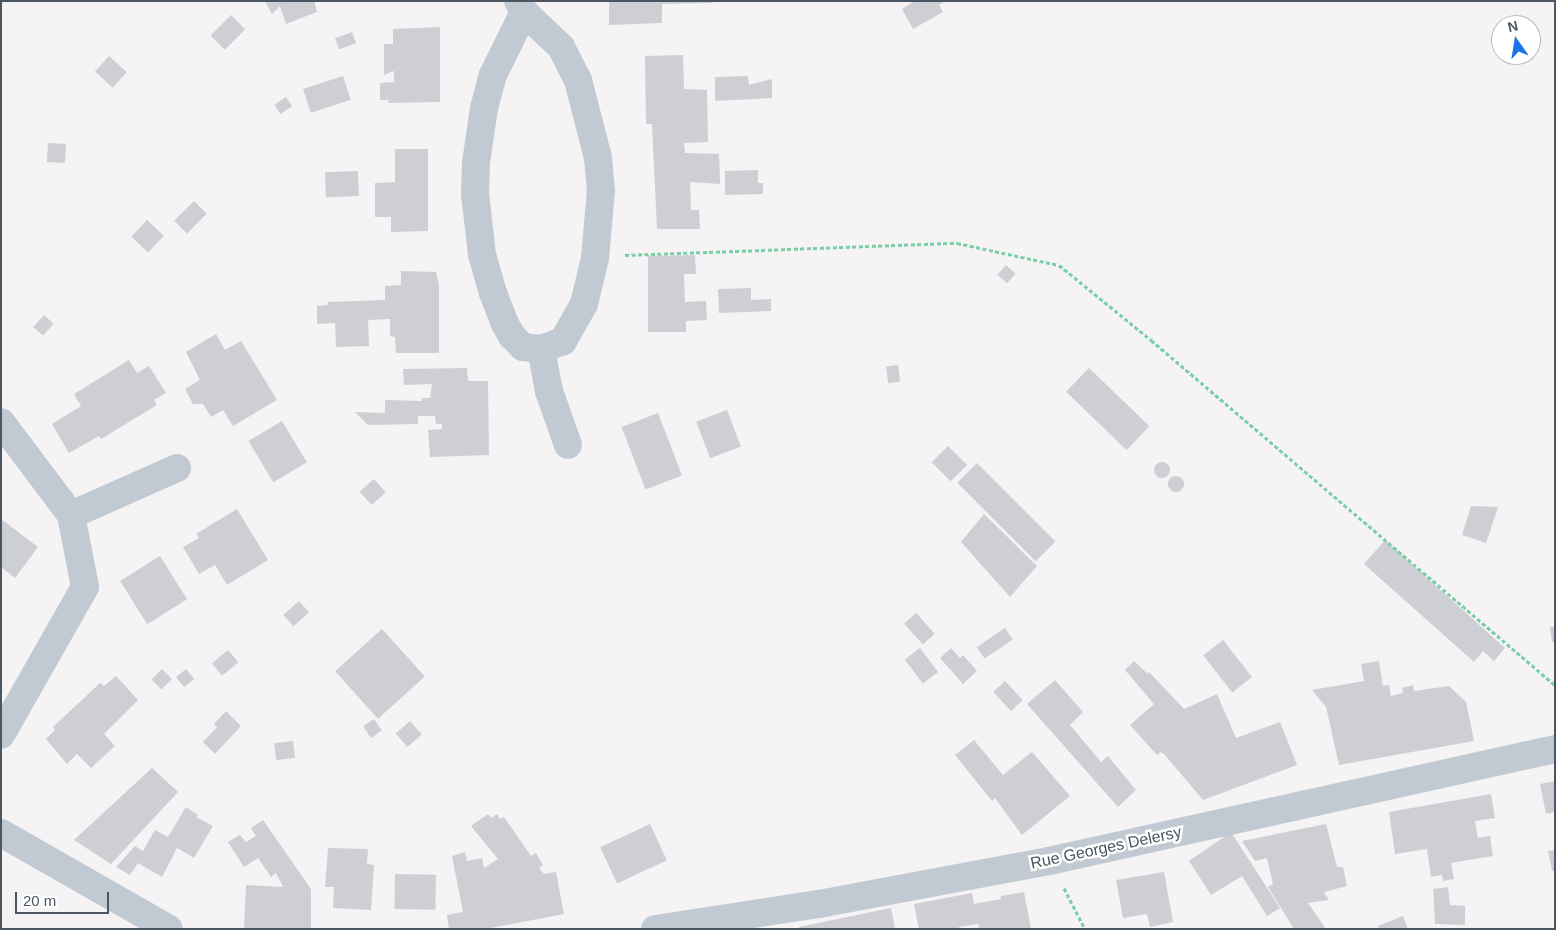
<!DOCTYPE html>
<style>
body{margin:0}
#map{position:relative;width:1556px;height:930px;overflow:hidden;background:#f5f3f3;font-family:Arial,sans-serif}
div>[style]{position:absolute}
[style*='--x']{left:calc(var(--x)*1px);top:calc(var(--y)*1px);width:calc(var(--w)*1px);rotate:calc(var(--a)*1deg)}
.building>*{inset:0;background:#cdcfd5;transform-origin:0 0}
.round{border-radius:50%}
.path>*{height:3px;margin-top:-1.5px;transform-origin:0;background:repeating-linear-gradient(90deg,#7ad0a6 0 4px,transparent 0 6.5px)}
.minor>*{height:28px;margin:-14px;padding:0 14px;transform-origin:14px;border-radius:14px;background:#c1cad2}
span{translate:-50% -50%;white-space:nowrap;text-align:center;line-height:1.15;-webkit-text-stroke:5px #fff;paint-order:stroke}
.street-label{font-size:16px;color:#4a5661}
.frame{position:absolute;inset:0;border:2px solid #4a5661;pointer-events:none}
.north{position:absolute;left:1491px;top:15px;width:50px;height:50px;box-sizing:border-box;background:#fff;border:1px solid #b7bbc0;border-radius:50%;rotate:347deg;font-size:14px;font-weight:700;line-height:20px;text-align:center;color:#4a5661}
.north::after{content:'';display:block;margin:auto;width:18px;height:22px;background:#1a73e8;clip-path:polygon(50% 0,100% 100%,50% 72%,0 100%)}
.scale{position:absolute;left:15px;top:892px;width:94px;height:22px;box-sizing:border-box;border:2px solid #4a5661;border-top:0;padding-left:6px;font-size:15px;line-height:18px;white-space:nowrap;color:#4a5661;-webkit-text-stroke:4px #fff;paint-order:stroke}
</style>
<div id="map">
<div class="building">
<div style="clip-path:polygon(265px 1px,314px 1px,317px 12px,286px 24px,280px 6px,272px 14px)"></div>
<div style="clip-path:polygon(609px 1px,713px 1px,713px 3px,662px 4px,662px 23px,609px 25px)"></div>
<div style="clip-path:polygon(915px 1px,946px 1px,939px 5px,943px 12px,913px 29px,902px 9px)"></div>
<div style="left:231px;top:15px;width:20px;height:29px;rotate:45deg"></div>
<div style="clip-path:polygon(440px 27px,440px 102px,388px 103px,389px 100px,380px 100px,380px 83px,394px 82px,394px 71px,384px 75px,384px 44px,393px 44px,393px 29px)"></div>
<div style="left:352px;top:32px;width:12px;height:18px;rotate:70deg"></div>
<div style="clip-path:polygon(683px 55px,684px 89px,707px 90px,708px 142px,684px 143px,685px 153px,719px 154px,720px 184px,690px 182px,691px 210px,699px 210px,700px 229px,657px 229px,652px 124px,646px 124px,645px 56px)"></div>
<div style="left:109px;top:56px;width:24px;height:21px;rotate:42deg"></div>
<div style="left:343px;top:76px;width:25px;height:42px;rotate:72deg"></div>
<div style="clip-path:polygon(748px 76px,749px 85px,772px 79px,772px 98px,715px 101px,715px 77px)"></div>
<div style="left:286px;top:97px;width:11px;height:14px;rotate:56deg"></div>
<div style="left:48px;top:143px;width:18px;height:19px;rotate:3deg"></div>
<div style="clip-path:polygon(395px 149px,428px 149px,428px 231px,391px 232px,391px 217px,375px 217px,375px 183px,395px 182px)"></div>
<div style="clip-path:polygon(758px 170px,758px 183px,763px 183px,763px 194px,725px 195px,725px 171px)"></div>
<div style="left:358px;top:171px;width:25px;height:33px;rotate:88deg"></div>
<div style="left:194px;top:201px;width:18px;height:28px;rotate:45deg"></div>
<div style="left:147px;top:220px;width:23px;height:23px;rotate:43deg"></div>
<div style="clip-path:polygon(695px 255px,696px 274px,684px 274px,685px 302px,706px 301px,707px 320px,686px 321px,686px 332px,648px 332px,648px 256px)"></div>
<div style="left:1006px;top:265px;width:13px;height:13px;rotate:42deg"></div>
<div style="clip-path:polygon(401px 271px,436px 272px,439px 286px,439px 353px,396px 353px,395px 337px,390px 336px,390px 319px,368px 320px,369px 346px,336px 347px,335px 323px,317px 324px,317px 306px,328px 305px,328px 302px,385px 300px,385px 286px,401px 285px)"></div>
<div style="clip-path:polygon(751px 288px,751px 300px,771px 299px,771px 311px,719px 313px,718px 289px)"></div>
<div style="left:44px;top:315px;width:13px;height:16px;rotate:42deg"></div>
<div style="clip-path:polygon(216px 334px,225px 350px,241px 341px,277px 400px,233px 426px,223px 410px,211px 417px,203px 404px,193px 404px,185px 389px,200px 380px,186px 352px)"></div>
<div style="clip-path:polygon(129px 360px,137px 373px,149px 366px,166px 393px,154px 400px,157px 405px,101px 439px,99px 436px,69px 453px,52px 424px,81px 406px,74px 394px)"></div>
<div style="left:898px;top:365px;width:17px;height:12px;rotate:83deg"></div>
<div style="clip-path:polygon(467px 368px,468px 381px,488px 381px,489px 455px,430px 457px,428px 430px,442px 429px,442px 424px,436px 424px,435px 416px,418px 416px,418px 424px,368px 425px,355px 412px,385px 413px,385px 400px,422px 401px,422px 398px,430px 398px,432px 384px,404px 385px,403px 369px)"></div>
<div style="left:1089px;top:368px;width:84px;height:33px;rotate:44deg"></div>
<div style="left:727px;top:410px;width:39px;height:33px;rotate:69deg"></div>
<div style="left:658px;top:413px;width:67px;height:39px;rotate:69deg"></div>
<div style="left:282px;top:421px;width:48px;height:39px;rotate:59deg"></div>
<div style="left:948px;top:446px;width:27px;height:23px;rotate:45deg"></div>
<div class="round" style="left:1154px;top:462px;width:16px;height:16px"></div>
<div style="left:977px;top:463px;width:111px;height:28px;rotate:45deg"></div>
<div class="round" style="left:1168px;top:476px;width:16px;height:16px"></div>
<div style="left:374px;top:479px;width:18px;height:19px;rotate:49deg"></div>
<div style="clip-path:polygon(1471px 506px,1498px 507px,1486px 543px,1462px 535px)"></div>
<div style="clip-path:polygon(237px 509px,268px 560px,227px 585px,215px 565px,199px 574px,183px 547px,199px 538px,196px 534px)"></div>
<div style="clip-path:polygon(984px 514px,1037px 566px,1010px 597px,961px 542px)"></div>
<div style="clip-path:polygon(1px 519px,38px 547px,15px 578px,1px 567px)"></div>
<div style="clip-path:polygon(1385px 540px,1505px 648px,1494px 661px,1483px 651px,1474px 662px,1364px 564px)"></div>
<div style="left:160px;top:556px;width:51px;height:47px;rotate:58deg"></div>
<div style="left:299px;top:601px;width:15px;height:21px;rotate:48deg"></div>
<div style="left:916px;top:613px;width:28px;height:16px;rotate:48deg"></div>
<div style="clip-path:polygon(1550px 627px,1555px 627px,1555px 642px,1552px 642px)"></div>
<div style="left:1005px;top:628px;width:14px;height:34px;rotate:56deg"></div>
<div style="left:382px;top:629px;width:64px;height:63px;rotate:48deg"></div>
<div style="left:1223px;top:640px;width:47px;height:25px;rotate:52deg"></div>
<div style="left:920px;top:648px;width:30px;height:19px;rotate:53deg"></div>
<div style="clip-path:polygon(951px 648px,960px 658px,963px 655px,977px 671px,963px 684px,940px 658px)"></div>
<div style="left:228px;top:650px;width:16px;height:21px;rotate:50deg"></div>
<div style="clip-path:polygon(1134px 661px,1148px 674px,1149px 672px,1184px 709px,1217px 694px,1236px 738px,1280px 722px,1297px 765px,1203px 800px,1164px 754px,1161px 752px,1157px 755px,1130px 725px,1154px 704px,1125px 670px)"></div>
<div style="clip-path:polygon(1379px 661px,1383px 686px,1389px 685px,1391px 696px,1403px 693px,1402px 688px,1413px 685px,1414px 691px,1449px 686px,1466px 702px,1474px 741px,1339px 765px,1326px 707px,1312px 690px,1364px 681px,1361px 664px)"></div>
<div style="left:162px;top:669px;width:14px;height:15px;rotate:45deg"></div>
<div style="left:186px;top:669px;width:13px;height:13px;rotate:51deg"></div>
<div style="clip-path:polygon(116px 676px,138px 700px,104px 734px,115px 746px,91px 768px,77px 754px,67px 764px,46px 739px,55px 730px,53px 727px,100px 683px,104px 686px)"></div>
<div style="clip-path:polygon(1055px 680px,1083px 712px,1070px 725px,1101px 762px,1108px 756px,1136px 790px,1118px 807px,1027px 704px)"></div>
<div style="left:1005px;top:681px;width:26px;height:16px;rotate:47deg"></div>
<div style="clip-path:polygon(226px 711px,241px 726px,215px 754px,203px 742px,217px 727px,214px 724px)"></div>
<div style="left:374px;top:719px;width:14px;height:13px;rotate:56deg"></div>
<div style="left:410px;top:721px;width:18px;height:19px;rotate:49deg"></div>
<div style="clip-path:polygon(974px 740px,1003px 775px,1032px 752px,1070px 796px,1022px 835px,995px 798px,992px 801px,955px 755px)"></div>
<div style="left:293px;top:741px;width:17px;height:19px;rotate:83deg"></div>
<div style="clip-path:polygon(152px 768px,178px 792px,111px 864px,74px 840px)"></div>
<div style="clip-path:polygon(1555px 781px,1555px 812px,1546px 814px,1540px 784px)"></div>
<div style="clip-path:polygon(1491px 794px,1495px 818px,1475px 821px,1478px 838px,1490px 836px,1493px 856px,1451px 863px,1454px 879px,1443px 881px,1442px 875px,1431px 877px,1427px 849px,1395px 854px,1389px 812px)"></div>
<div style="clip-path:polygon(186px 807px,198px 815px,196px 817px,213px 826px,194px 858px,177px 848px,162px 877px,138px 863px,130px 875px,116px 867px,135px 846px,143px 851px,155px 830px,168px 837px)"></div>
<div style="clip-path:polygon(488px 814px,491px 818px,497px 814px,500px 819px,504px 817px,531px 856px,536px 853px,543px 865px,539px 868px,544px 874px,556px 872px,564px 914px,485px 929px,449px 929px,447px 915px,463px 912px,452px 856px,465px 852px,467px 861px,482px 858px,484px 868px,498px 859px,471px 826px)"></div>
<div style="clip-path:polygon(263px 820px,311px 889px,311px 929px,244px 929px,246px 885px,283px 887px,276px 873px,271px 877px,258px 858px,244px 867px,228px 842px,240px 835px,246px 842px,256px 836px,251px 828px)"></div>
<div style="left:650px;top:824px;width:40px;height:55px;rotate:65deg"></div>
<div style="clip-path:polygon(1326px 824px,1337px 867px,1343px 867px,1347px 886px,1324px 892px,1329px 900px,1308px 903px,1326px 929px,1294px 929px,1268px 887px,1273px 884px,1267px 858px,1255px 861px,1242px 841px)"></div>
<div style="clip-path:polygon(1231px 832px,1280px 908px,1267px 916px,1242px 876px,1211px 895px,1189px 861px)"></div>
<div style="clip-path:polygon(328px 848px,368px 849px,367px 864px,374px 865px,371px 910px,333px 908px,334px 887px,325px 887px)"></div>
<div style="clip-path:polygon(1555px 850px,1555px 871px,1552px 871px,1548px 851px)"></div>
<div style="clip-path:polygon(1164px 872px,1173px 922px,1150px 927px,1147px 914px,1123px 918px,1116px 880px)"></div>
<div style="left:395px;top:874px;width:41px;height:35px;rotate:1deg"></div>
<div style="clip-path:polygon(1448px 887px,1450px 905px,1465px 906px,1465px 925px,1435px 924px,1433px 889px)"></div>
<div style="clip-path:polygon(1024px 892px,1031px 929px,979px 929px,978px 924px,959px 927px,959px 929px,919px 929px,914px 904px,972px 893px,974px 904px,1001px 899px,1001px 896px)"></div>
<div style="clip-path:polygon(891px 908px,895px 929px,799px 929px,799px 927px)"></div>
<div style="clip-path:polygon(1403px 916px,1408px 929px,1379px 929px,1378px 926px)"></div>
</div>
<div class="path">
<div style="--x:625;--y:255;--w:332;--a:-2.1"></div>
<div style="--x:957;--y:243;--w:104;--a:12.2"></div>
<div style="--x:1059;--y:265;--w:119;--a:39.2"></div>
<div style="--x:1151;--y:340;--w:531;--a:40.5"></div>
<div style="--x:1064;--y:888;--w:46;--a:62.9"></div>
</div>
<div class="minor">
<div style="--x:518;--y:1;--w:13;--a:61"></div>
<div style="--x:524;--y:12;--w:51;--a:43.4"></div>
<div style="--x:561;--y:47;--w:37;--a:63"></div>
<div style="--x:578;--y:80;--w:81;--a:75.6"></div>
<div style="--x:598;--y:158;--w:32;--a:85"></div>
<div style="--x:601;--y:190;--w:68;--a:95"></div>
<div style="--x:595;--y:258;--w:47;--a:103.4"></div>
<div style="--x:584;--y:304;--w:43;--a:119.6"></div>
<div style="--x:563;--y:341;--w:23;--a:160"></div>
<div style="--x:541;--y:349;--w:18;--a:-174"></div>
<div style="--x:523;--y:347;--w:16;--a:-135"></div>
<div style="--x:512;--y:336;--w:14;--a:-120"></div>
<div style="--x:505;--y:324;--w:33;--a:-111"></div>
<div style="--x:493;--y:293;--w:40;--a:-106"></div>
<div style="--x:482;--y:255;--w:61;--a:-96.5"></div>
<div style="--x:475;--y:194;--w:31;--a:-88"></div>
<div style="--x:476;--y:163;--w:56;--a:-81.7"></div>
<div style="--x:484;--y:108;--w:34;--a:-75"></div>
<div style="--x:493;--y:75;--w:70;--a:-63.8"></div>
<div style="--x:541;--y:349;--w:43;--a:79.2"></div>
<div style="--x:549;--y:391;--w:57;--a:70.6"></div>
<div style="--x:1;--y:422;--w:116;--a:53"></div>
<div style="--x:71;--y:515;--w:73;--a:79"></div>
<div style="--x:85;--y:587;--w:170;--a:119.6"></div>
<div style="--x:71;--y:515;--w:116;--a:-23.9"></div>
<div style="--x:1;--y:833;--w:193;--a:29.7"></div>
<div style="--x:655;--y:929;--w:166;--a:-8.7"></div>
<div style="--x:819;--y:904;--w:234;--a:-10.6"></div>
<div style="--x:1049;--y:861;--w:518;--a:-12.48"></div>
</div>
<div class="street-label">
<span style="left:1106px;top:848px;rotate:-12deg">Rue Georges Delersy</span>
</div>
<div class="frame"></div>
<div class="north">N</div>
<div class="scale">20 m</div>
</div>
